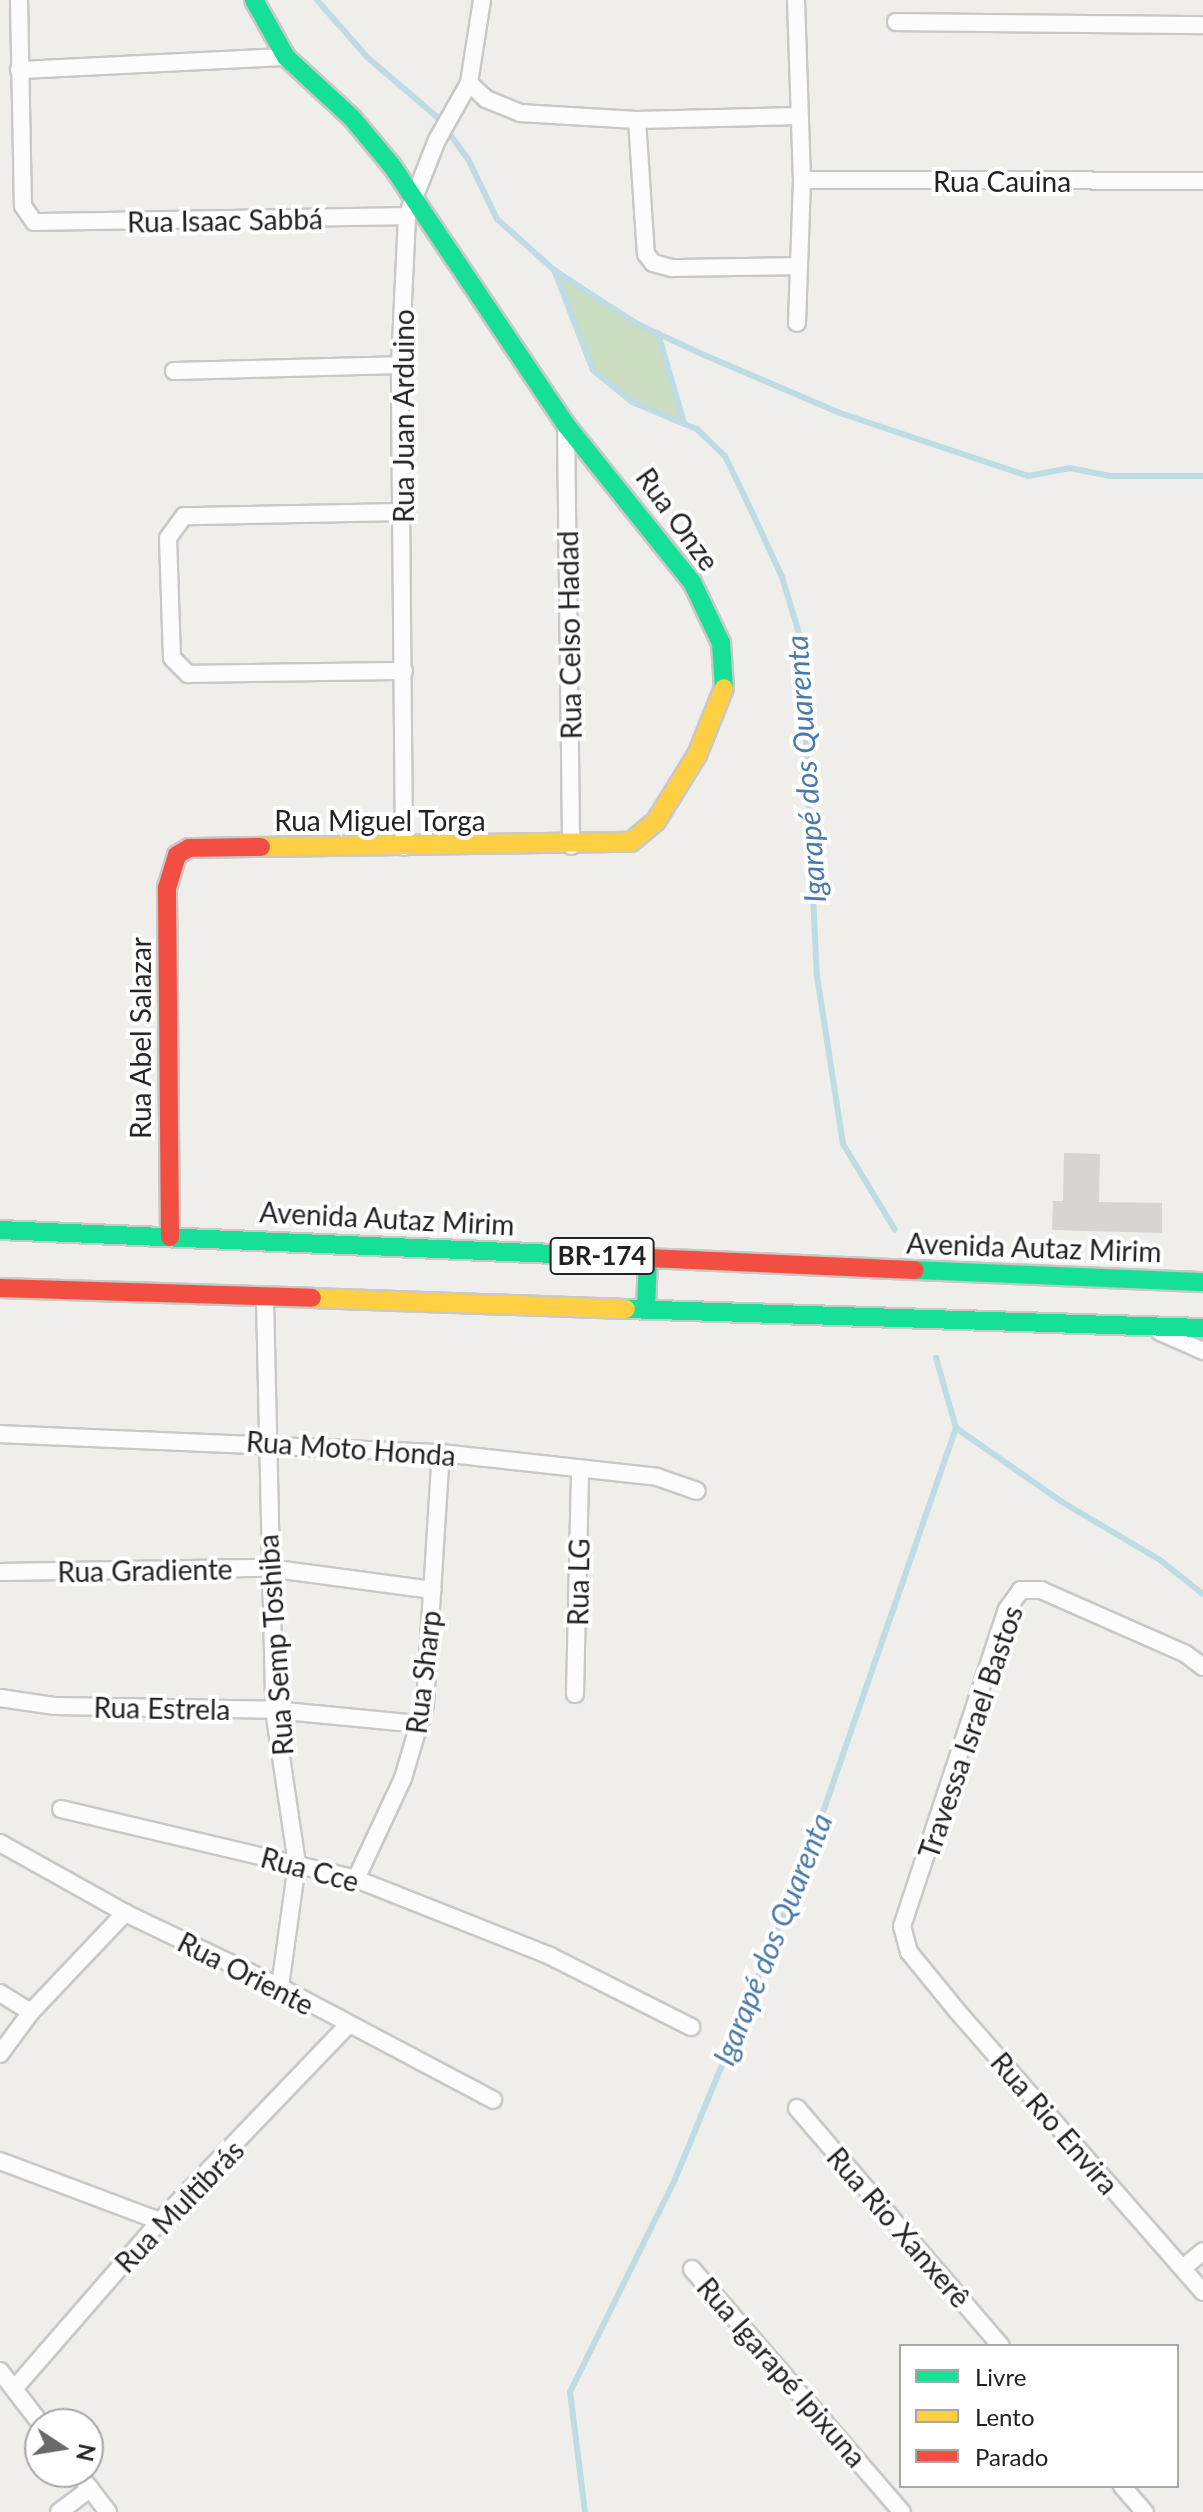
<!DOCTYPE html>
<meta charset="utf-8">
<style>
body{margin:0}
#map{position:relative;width:1203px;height:2512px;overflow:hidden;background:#f0eeeb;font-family:Lato,sans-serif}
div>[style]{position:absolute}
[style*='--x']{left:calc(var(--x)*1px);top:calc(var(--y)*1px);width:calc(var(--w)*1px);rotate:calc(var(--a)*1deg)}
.forest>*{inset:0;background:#cbdec1}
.stream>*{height:6px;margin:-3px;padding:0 3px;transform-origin:3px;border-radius:3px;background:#bfdbe3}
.building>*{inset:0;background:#d7d4d2}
.roads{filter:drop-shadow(2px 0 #c9c8c7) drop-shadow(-2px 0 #c9c8c7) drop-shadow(0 2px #c9c8c7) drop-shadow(0 -2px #c9c8c7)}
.street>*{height:16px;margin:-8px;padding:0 8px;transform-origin:8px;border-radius:8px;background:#fdfcfc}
.fast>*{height:18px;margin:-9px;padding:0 9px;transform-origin:9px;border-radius:9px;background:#16e098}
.slow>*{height:18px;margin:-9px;padding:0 9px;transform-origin:9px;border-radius:9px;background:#ffcf43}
.jam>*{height:18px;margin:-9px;padding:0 9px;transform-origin:9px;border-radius:9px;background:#f24e42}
span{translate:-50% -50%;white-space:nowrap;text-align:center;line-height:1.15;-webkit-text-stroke:8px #fff;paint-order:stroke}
.shield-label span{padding:2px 6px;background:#fff;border:2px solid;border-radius:6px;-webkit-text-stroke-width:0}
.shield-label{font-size:26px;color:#222;font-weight:700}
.street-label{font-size:28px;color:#222}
.water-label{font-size:30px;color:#4a7aab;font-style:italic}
.legend{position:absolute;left:899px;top:2344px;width:280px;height:144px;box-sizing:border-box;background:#fff;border:2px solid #a7a7a7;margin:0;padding:10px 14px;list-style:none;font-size:24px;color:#222}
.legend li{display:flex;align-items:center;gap:16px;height:40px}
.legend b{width:40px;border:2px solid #a7a7a7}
.north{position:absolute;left:24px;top:2408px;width:80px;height:80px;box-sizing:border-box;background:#fff;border:2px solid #a7a7a7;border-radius:50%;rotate:102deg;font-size:22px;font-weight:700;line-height:32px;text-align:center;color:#222}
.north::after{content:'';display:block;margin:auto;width:28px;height:36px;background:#6a6968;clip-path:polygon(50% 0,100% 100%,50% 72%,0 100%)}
</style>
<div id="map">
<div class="forest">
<div style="clip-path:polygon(554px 270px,658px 333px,684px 423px,632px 402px,593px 370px)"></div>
</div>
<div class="stream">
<div style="--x:317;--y:0;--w:76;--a:48.7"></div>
<div style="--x:367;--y:57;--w:92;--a:40.6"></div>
<div style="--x:437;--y:117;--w:52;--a:53.6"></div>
<div style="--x:468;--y:159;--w:67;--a:64.2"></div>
<div style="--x:497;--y:219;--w:76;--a:41.8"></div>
<div style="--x:554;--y:270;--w:107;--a:68.7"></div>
<div style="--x:593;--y:370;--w:50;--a:39.4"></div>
<div style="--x:632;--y:402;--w:70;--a:22.6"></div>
<div style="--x:697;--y:429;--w:39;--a:44"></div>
<div style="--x:725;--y:456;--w:62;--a:64.3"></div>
<div style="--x:752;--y:512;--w:72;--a:65.2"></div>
<div style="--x:782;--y:577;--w:66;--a:73.2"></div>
<div style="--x:801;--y:640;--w:336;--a:87.3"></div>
<div style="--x:817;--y:976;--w:170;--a:81.2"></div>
<div style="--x:843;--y:1144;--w:100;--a:58.8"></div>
<div style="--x:554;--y:270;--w:99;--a:33"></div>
<div style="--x:637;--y:324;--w:74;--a:24.8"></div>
<div style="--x:704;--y:355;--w:148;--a:23.1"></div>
<div style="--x:840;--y:413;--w:198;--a:18.5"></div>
<div style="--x:1028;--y:476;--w:43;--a:-10.8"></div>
<div style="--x:1070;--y:468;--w:41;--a:11.3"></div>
<div style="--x:1110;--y:476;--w:93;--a:0"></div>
<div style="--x:658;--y:333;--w:94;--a:73.9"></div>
<div style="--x:956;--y:1428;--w:129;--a:34.9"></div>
<div style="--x:1062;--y:1502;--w:114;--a:30.6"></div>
<div style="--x:1160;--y:1560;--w:55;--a:38.3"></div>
<div style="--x:585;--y:2512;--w:121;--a:-97.1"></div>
<div style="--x:570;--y:2392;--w:232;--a:-63.7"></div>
<div style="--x:673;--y:2184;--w:346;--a:-67.6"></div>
<div style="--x:805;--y:1864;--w:461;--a:-70.9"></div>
<div style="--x:956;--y:1428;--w:73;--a:-105.9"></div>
</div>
<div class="building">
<div style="clip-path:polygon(1064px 1153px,1100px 1154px,1099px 1202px,1162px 1203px,1162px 1233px,1052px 1230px,1053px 1201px,1063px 1201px)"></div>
</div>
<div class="roads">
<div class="street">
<div style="--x:19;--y:0;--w:206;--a:88.9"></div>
<div style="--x:23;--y:206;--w:19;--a:55"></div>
<div style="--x:34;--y:222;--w:373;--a:-0.9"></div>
<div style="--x:796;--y:0;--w:180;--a:88.1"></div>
<div style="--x:802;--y:180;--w:143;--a:92"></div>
<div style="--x:896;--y:22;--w:307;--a:0.6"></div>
<div style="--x:19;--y:70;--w:267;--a:-2.8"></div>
<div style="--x:469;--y:83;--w:23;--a:43"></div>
<div style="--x:486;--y:99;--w:37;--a:22"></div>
<div style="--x:520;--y:113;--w:117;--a:3.4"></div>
<div style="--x:637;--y:120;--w:162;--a:-1.4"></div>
<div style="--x:637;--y:120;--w:134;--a:86.2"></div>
<div style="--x:646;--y:254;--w:11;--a:52"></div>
<div style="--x:653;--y:263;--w:20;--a:15"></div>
<div style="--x:672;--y:268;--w:127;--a:-0.9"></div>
<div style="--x:802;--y:180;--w:401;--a:0.1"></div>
<div style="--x:174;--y:371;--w:226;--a:-1.5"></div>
<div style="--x:566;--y:425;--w:421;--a:89.3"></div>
<div style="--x:402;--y:512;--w:218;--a:178.9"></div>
<div style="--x:184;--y:516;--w:27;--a:126"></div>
<div style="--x:168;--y:538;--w:120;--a:88.1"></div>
<div style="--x:172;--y:658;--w:23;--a:45"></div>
<div style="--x:188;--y:674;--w:216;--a:-0.8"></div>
<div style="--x:404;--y:847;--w:482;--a:-90.5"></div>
<div style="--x:400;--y:365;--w:149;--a:-87.3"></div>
<div style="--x:407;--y:216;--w:82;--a:-68.5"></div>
<div style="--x:437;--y:140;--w:65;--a:-60.7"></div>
<div style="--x:469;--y:83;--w:84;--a:-81.1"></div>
<div style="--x:265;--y:1300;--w:410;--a:88.7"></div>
<div style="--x:274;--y:1710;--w:156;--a:81.5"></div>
<div style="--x:297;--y:1864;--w:124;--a:97.9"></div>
<div style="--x:1160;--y:1332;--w:47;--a:23.8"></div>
<div style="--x:0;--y:1434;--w:441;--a:2.5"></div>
<div style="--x:441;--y:1453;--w:217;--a:6.3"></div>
<div style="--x:657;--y:1477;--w:42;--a:19.3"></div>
<div style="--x:0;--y:1572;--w:268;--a:-0.9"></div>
<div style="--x:268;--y:1568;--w:166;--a:7.6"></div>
<div style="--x:1203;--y:1667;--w:21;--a:-143"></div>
<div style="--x:1186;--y:1654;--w:158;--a:-156.2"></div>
<div style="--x:1041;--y:1590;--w:20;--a:180"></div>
<div style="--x:1021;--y:1590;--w:24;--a:126"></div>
<div style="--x:1007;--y:1609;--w:334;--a:108.3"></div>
<div style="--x:902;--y:1926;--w:27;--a:75"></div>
<div style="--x:909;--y:1952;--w:77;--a:50.8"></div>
<div style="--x:958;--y:2012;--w:372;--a:48.8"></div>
<div style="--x:575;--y:1694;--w:224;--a:-88.7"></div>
<div style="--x:0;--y:1698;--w:56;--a:8.3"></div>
<div style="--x:55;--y:1706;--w:219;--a:1"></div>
<div style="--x:274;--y:1710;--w:147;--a:5.5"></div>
<div style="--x:61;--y:1809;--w:303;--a:13.3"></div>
<div style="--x:356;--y:1879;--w:209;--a:21.6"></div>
<div style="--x:550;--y:1956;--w:158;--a:26.7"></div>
<div style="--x:0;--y:1843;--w:143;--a:29.2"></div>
<div style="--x:125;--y:1913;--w:172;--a:25.5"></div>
<div style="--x:280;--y:1987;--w:241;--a:27.9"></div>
<div style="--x:356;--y:1879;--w:111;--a:-65"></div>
<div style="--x:403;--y:1778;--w:77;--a:-73.4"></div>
<div style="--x:425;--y:1704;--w:252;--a:-86.4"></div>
<div style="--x:0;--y:1993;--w:36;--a:32"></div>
<div style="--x:0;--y:2054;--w:52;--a:-53.6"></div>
<div style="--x:31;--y:2012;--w:137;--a:-46.5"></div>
<div style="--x:797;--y:2108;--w:313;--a:49.4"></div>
<div style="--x:0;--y:2161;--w:171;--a:20.6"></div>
<div style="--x:1183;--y:2268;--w:26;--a:-40"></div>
<div style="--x:692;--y:2269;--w:321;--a:49.2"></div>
<div style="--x:0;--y:2371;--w:67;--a:52.3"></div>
<div style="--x:14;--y:2389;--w:223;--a:-49"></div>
<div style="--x:160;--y:2221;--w:270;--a:-46.2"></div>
<div style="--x:77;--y:2472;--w:51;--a:52.2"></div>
<div style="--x:1122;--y:2486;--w:35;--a:49"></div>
<div style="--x:59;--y:2512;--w:39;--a:-37"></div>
</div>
<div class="fast">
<div style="--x:254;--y:0;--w:65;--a:60.7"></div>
<div style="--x:286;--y:57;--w:90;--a:42.7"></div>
<div style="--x:352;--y:118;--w:62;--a:50.2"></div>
<div style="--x:392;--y:166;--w:312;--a:56.1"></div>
<div style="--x:566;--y:425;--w:201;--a:51.3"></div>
<div style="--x:692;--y:582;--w:68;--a:64.6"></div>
<div style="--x:721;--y:643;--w:45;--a:86.2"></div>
<div style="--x:0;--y:1230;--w:625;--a:2.48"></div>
<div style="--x:915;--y:1270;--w:288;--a:2.4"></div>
<div style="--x:626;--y:1309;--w:577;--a:1.89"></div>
<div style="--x:646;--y:1309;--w:51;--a:-87.8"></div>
</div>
<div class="slow">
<div style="--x:261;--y:847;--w:370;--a:-0.8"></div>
<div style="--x:631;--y:842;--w:33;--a:-40"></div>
<div style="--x:656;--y:821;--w:78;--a:-58.2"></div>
<div style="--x:697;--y:755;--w:72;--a:-68.1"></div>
<div style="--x:312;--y:1298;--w:314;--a:2"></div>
</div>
<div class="jam">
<div style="--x:170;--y:1237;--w:349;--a:-90.5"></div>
<div style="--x:167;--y:888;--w:34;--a:-73"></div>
<div style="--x:177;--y:855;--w:14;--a:-30"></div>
<div style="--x:189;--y:848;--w:72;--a:-0.8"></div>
<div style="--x:624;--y:1257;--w:291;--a:2.6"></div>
<div style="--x:0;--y:1288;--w:312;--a:1.8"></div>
</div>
</div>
<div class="shield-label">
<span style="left:602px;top:1256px">BR-174</span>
</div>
<div class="street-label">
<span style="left:1002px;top:181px">Rua Cauina</span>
<span style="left:225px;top:220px;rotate:-1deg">Rua Isaac Sabbá</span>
<span style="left:403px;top:416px;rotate:-90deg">Rua Juan Arduino</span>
<span style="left:678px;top:519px;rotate:54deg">Rua Onze</span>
<span style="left:569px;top:635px;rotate:-91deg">Rua Celso Hadad</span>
<span style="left:380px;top:820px">Rua Miguel Torga</span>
<span style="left:140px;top:1038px;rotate:-90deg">Rua Abel Salazar</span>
<span style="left:387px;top:1218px;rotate:3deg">Avenida Autaz Mirim</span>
<span style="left:1034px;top:1247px;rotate:2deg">Avenida Autaz Mirim</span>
<span style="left:351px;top:1448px;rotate:4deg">Rua Moto Honda</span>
<span style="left:145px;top:1570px;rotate:-1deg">Rua Gradiente</span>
<span style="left:578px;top:1582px;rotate:-89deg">Rua LG</span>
<span style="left:275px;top:1645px;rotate:-94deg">Rua Semp Toshiba</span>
<span style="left:423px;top:1672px;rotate:-83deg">Rua Sharp</span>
<span style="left:162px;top:1708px;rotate:1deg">Rua Estrela</span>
<span style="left:970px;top:1732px;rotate:-71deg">Travessa Israel Bastos</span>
<span style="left:310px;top:1869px;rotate:15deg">Rua Cce</span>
<span style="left:246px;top:1973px;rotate:27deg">Rua Oriente</span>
<span style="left:1055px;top:2123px;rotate:49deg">Rua Rio Envira</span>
<span style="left:179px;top:2206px;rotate:-46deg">Rua Multibrás</span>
<span style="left:899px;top:2227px;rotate:49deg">Rua Rio Xanxerê</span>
<span style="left:782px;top:2372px;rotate:49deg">Rua Igarapé Ipixuna</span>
</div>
<div class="water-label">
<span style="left:805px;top:769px;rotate:-94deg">Igarapé dos Quarenta</span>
<span style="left:772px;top:1939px;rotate:-68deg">Igarapé dos Quarenta</span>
</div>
<ul class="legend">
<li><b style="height:10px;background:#16e098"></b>Livre</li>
<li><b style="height:10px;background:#ffcf43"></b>Lento</li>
<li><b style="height:10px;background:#f24e42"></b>Parado</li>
</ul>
<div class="north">N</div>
</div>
